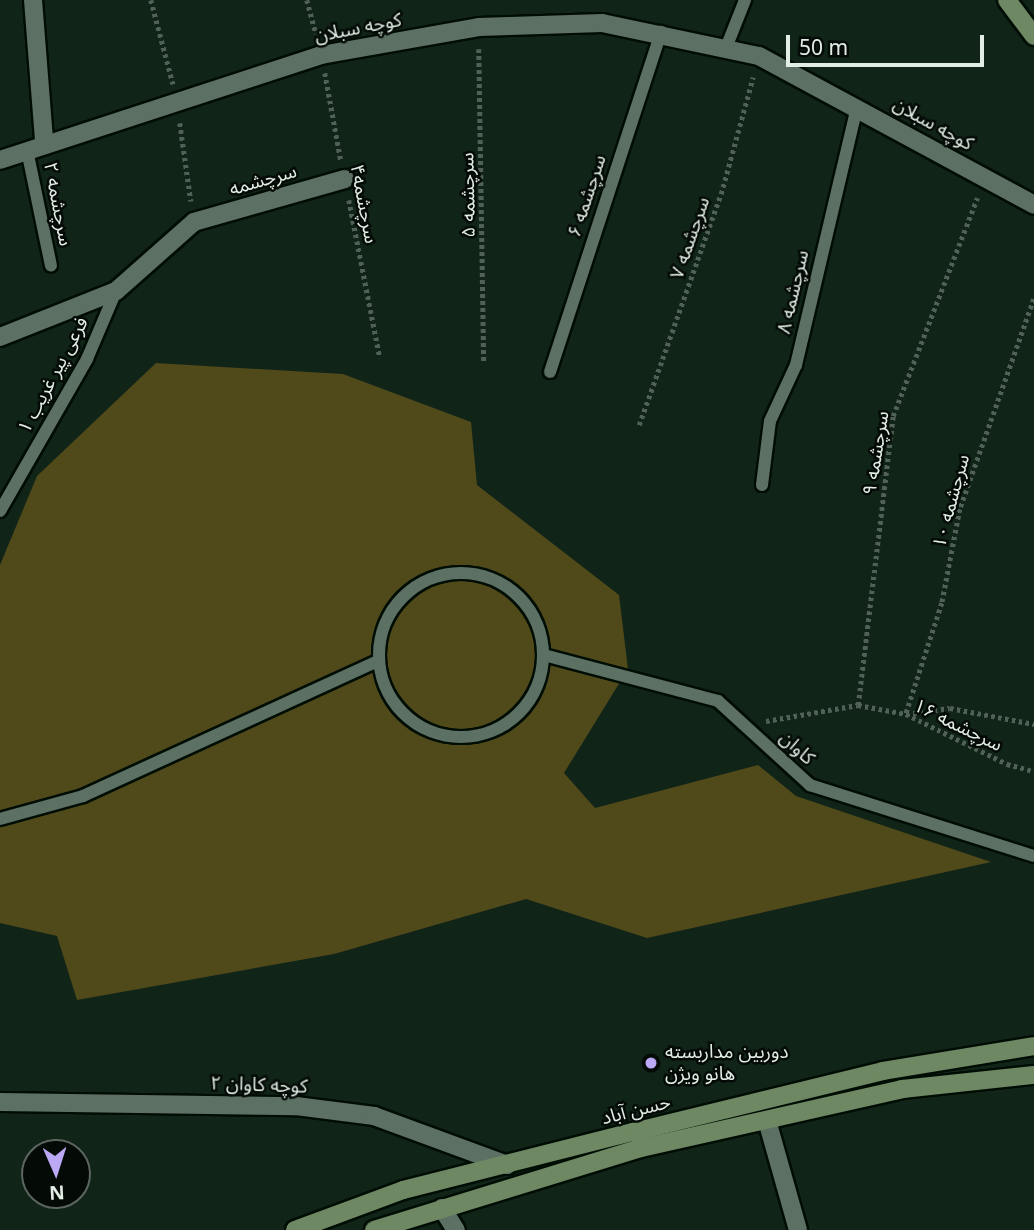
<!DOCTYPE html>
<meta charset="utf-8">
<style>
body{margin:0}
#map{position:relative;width:1034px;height:1230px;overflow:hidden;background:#112418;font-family:"Noto Sans","Noto Sans Arabic",sans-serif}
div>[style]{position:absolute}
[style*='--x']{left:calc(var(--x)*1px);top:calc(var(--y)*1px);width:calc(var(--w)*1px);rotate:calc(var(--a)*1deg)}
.forest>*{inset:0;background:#50491a}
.path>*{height:4.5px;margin-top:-2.25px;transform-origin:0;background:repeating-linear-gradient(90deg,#516157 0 3.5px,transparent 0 7px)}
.roads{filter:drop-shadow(2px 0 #000d04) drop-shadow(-2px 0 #000d04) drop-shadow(0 2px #000d04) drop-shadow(0 -2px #000d04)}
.lane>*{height:12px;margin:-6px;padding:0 6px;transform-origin:6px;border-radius:6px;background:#5c7163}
.lane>.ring{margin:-6px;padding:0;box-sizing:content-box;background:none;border:12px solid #5c7163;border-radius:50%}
.street>*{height:18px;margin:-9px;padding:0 9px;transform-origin:9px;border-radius:9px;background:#5c7163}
.secondary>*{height:18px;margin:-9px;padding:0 9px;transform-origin:9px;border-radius:9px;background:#6d8862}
.dots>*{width:19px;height:19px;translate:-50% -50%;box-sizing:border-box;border:4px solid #040b06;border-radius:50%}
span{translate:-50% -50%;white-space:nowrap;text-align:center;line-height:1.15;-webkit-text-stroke:5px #040b06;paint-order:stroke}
.street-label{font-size:19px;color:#e1ede5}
.poi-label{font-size:19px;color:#e1ede5}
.left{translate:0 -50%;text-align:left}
.north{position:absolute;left:21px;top:1139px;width:70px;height:70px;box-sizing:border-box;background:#040b06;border:2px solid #5c655f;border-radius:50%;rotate:177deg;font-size:19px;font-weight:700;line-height:28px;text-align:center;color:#e1ede5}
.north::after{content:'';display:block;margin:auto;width:24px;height:32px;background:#bca9f5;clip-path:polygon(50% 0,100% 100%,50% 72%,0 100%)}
.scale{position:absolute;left:786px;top:35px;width:198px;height:32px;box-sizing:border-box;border:4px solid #e1ede5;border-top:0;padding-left:9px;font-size:21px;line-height:24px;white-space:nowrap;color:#e1ede5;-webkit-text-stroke:5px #040b06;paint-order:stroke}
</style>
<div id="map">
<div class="forest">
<div style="clip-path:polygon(156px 363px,343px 374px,471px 422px,477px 485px,619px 595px,628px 669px,564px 773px,595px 808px,758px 765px,796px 796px,991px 862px,647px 938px,526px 899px,334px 954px,77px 1000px,57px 936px,0 923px,0 565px,37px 476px)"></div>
</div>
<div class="path">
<div style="--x:151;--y:0;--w:87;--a:75.3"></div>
<div style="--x:307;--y:0;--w:35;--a:75"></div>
<div style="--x:479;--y:49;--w:314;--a:89.1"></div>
<div style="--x:325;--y:73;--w:89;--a:79.7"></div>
<div style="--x:180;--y:123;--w:79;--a:82"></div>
<div style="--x:349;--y:200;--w:161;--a:78.9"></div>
<div style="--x:1034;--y:299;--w:223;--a:109.4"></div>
<div style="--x:960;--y:509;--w:96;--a:100.8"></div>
<div style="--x:942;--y:603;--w:117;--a:108"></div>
<div style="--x:906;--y:714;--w:44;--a:-7.8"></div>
<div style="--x:950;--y:708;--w:86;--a:10.8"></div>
<div style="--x:639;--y:425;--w:245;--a:-70.5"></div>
<div style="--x:721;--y:194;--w:121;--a:-74.7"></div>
<div style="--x:858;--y:705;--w:291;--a:-83.1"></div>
<div style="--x:893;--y:416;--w:234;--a:-68.9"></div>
<div style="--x:766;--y:721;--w:93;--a:-9.9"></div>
<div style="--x:858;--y:705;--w:49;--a:10.6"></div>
<div style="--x:906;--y:714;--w:113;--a:26.3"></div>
<div style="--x:1007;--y:764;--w:28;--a:15"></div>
</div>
<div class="roads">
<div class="lane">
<div style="--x:726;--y:48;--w:52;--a:-68.4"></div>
<div style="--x:27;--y:150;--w:118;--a:78.3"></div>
<div style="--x:550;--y:372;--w:358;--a:-71.9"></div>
<div style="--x:762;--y:485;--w:64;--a:-82.9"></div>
<div style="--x:770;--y:421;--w:62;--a:-65.1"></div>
<div style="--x:796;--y:365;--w:266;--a:-76.7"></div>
<div style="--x:0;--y:511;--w:175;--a:-60.2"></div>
<div style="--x:87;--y:359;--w:74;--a:-66.9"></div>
<div class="ring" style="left:379px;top:573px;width:152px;height:152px"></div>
<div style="--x:544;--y:655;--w:180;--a:14.8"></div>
<div style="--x:718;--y:701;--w:125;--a:42.4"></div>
<div style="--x:810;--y:785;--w:235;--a:17.6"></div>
<div style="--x:0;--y:819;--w:86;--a:-15.5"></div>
<div style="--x:83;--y:796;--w:324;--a:-24.6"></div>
</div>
<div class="street">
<div style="--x:33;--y:0;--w:141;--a:85.5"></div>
<div style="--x:0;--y:160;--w:338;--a:-18.1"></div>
<div style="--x:321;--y:55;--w:160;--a:-10"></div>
<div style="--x:479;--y:27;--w:123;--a:-1.9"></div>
<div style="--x:602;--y:23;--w:160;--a:11.9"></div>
<div style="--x:759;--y:56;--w:313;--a:28.4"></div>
<div style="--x:0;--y:337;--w:125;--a:-21.6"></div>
<div style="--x:116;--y:291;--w:104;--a:-41.5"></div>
<div style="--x:194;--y:222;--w:157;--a:-15.9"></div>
<div style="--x:0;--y:1102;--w:296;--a:0.8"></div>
<div style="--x:296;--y:1106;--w:79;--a:7.3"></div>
<div style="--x:374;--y:1116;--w:142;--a:20.2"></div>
<div style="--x:768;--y:1124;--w:110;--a:74.2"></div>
<div style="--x:442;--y:1208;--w:26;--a:58"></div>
</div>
<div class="secondary">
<div style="--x:1007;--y:0;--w:45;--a:53.1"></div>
<div style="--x:295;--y:1230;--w:115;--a:-20.3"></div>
<div style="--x:403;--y:1190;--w:237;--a:-14.2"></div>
<div style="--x:633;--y:1132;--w:257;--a:-13.7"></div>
<div style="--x:883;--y:1071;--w:153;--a:-9.4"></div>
<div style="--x:374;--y:1230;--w:279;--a:-17.1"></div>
<div style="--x:641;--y:1148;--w:268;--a:-12.7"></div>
<div style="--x:902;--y:1089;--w:133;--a:-6.1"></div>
</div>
</div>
<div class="dots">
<div style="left:651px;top:1063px;background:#bca9f5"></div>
</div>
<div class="street-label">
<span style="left:358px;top:28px;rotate:-11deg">کوچه سبلان</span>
<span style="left:933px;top:124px;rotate:29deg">کوچه سبلان</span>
<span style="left:263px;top:180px;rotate:-16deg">سرچشمه</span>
<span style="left:468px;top:195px;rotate:-91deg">سرچشمه ۵</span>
<span style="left:587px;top:196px;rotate:-72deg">سرچشمه ۶</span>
<span style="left:58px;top:204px;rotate:79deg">سرچشمه ۲</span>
<span style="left:364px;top:204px;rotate:79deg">سرچشمه۴</span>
<span style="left:690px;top:238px;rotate:-71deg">سرچشمه ۷</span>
<span style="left:793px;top:292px;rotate:-77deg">سرچشمه ۸</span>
<span style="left:53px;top:375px;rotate:-62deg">فرعی پیر غریب ۱</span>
<span style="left:876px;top:453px;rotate:-81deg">سرچشمه ۹</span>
<span style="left:951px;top:501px;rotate:-75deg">سرچشمه ۱۰</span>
<span style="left:958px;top:725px;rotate:26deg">۱۶ سرچشمه</span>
<span style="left:797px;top:748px;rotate:42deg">کاوان</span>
<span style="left:259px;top:1085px;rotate:2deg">کوچه کاوان ۲</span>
<span style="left:636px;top:1110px;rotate:-14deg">حسن آباد</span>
</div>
<div class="poi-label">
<span class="left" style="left:665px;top:1063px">دوربین مداربسته<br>هانو ویژن</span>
</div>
<div class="north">N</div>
<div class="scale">50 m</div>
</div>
